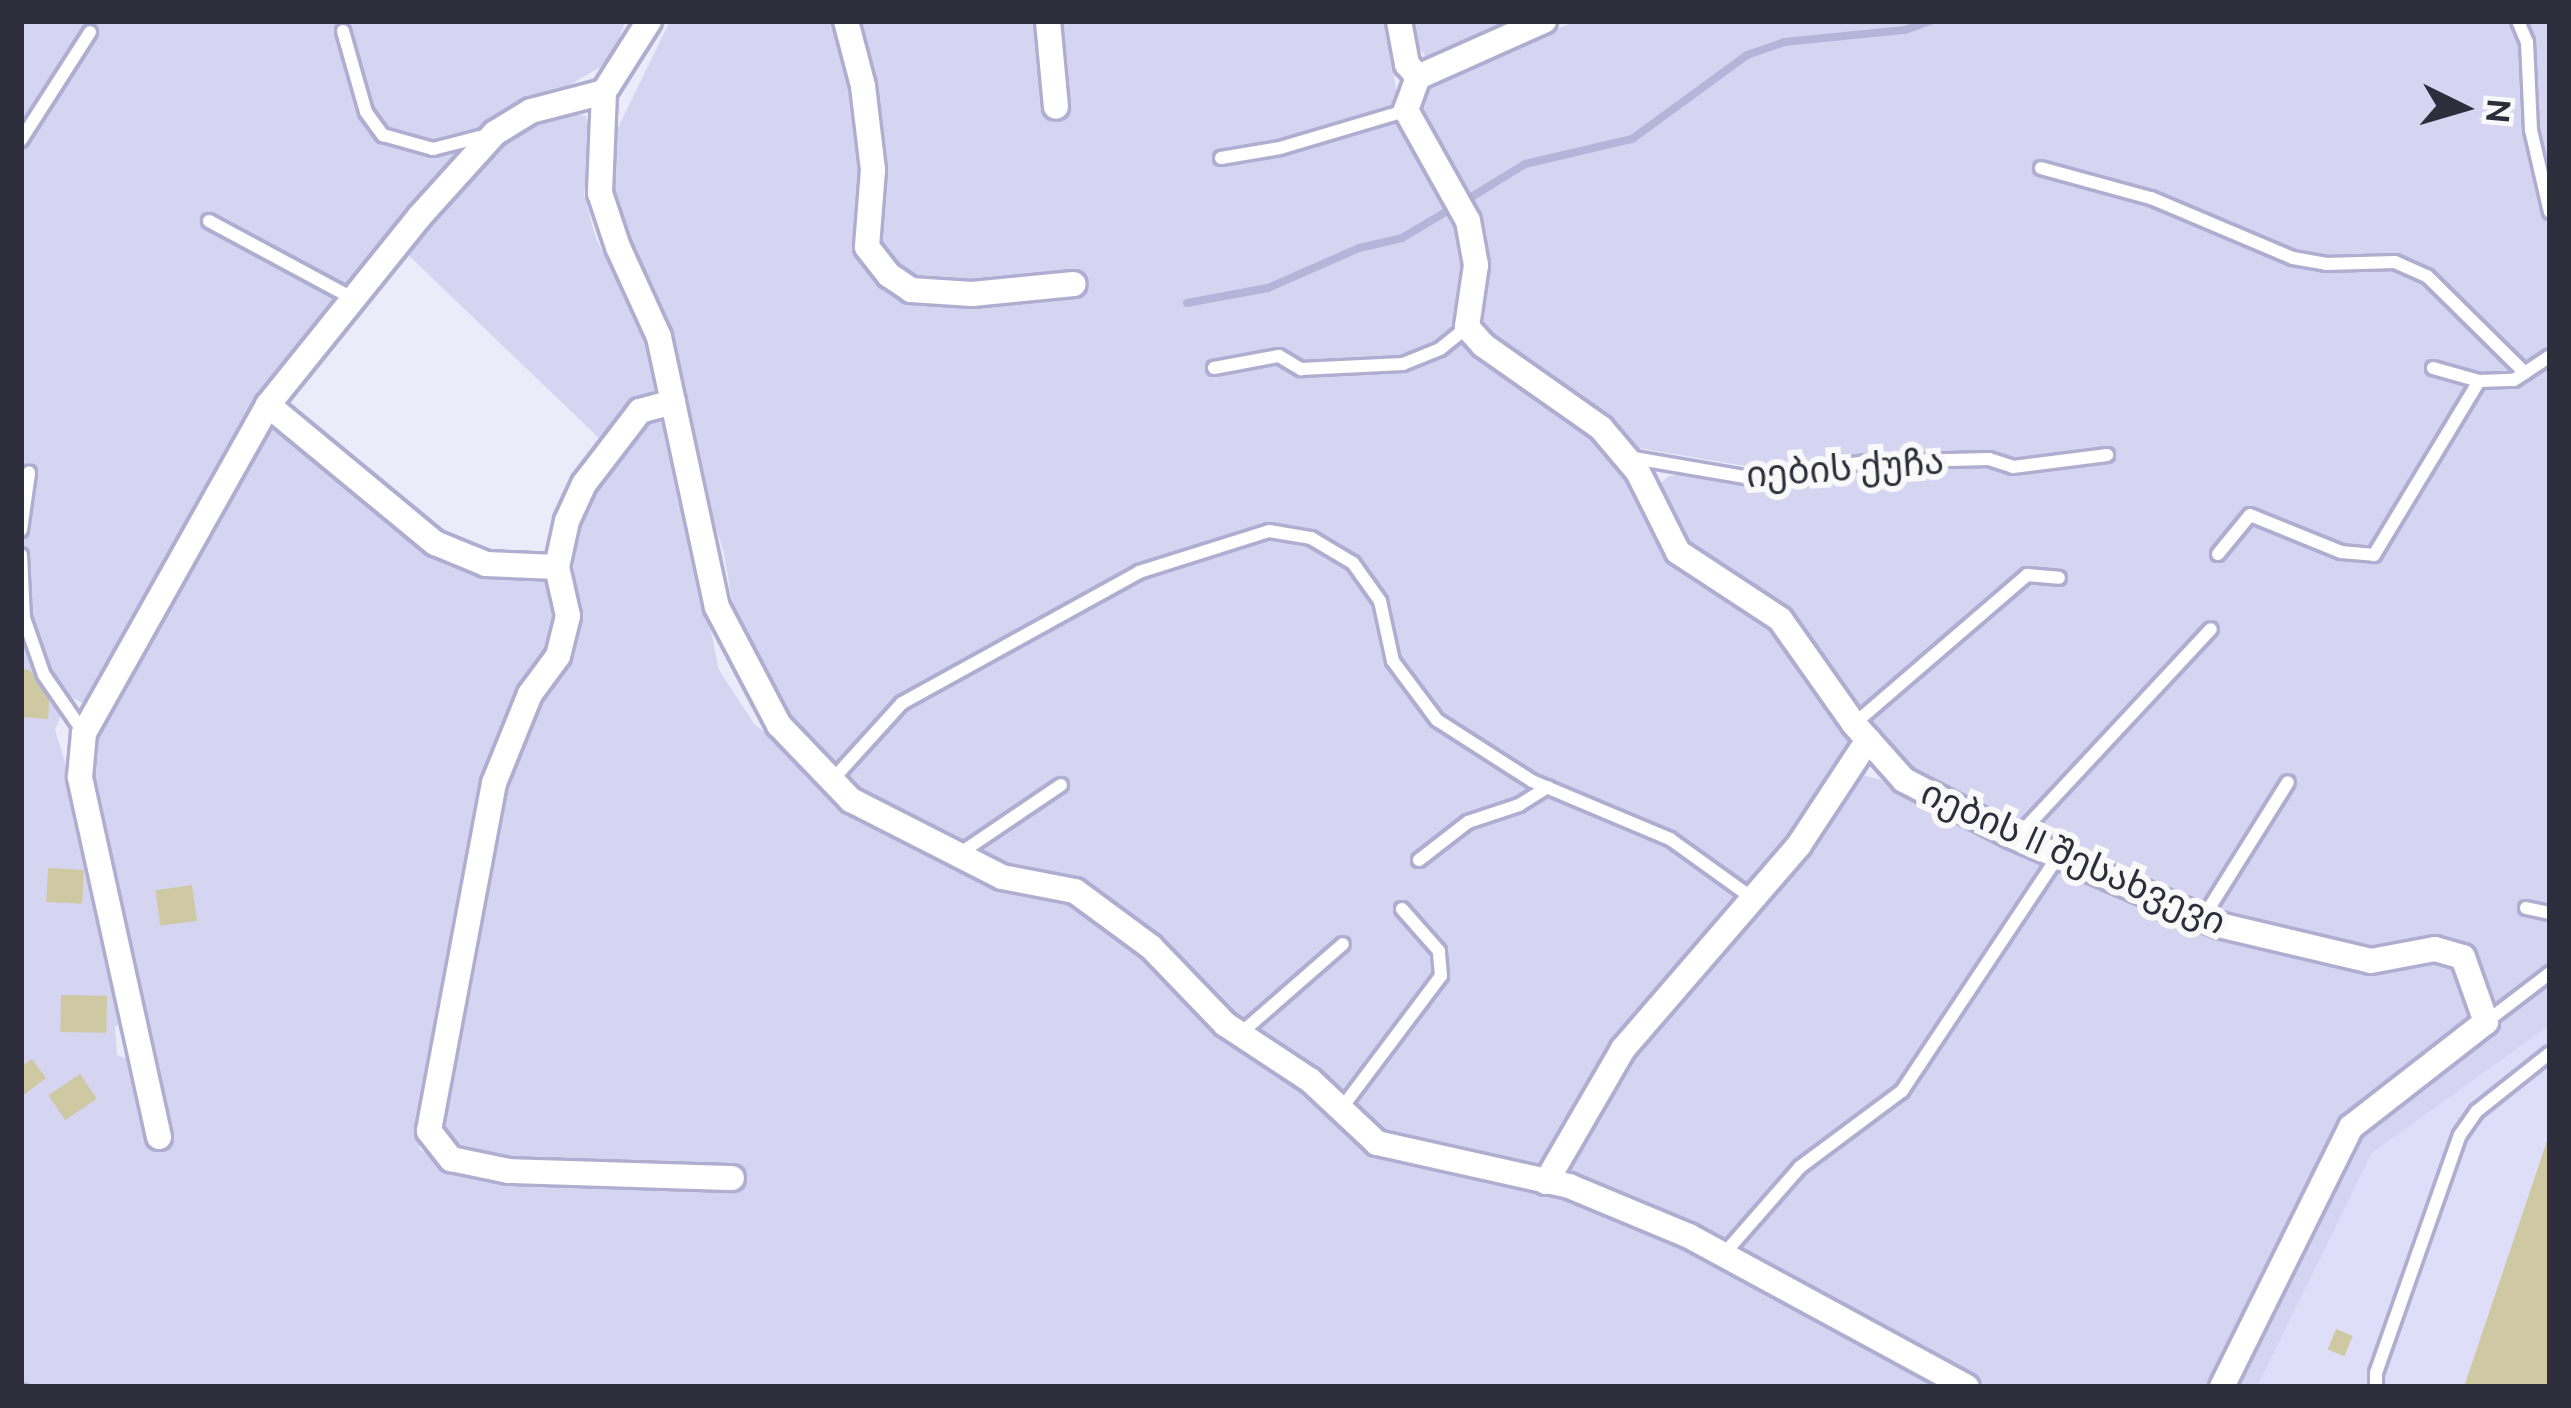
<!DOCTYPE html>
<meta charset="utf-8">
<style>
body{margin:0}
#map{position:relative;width:2571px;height:1408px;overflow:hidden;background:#ebebf9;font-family:Ubuntu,"Noto Sans Georgian",sans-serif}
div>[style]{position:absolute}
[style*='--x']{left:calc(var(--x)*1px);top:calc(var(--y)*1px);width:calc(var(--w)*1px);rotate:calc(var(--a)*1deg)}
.built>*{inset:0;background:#dfdef9}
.green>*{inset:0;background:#d6d5f1}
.stream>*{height:8px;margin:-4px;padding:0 4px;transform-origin:4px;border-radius:4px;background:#b5b5d9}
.building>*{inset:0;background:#cec9a3;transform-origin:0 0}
.roads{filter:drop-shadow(3px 0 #afaed1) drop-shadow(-3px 0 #afaed1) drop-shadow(0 3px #afaed1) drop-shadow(0 -3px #afaed1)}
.lane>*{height:12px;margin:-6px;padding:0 6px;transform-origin:6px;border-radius:6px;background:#fff}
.street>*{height:24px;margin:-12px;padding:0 12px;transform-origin:12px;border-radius:12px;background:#fff}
span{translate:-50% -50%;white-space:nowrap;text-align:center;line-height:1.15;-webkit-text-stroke:12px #f9f9f9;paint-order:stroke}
.street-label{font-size:36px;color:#2d2d3b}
.frame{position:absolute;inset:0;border:24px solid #2d2d3b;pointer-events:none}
.north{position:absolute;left:2403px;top:48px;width:120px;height:120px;-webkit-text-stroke:9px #f9f9f9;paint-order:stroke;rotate:95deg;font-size:33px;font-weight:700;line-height:48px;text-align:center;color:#2d2d3b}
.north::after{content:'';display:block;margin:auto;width:42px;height:54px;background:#2d2d3b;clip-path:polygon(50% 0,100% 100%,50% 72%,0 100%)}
</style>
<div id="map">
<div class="built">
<div style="clip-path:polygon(2550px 1025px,2550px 1387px,2257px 1387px,2372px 1153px)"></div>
</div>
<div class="green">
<div style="clip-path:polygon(21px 21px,626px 21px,609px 62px,566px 87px,504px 109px,432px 185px,353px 288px,220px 215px,209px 230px,339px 301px,91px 707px,69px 696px,55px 730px,79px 806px,124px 1020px,115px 1027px,117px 1055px,136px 1063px,168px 1139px,92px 764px,97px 730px,271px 417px,434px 550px,538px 576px,550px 586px,558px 624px,523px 691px,419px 1149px,450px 1167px,450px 1149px,440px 1138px,480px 891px,511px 761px,573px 625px,574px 529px,592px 484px,646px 424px,666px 417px,719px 670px,755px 725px,987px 877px,1015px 892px,1077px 902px,1115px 930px,1210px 1021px,1283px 1070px,1371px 1148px,1488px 1184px,1564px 1192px,1681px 1243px,1948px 1387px,21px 1387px)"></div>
<div style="clip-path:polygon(670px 21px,839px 21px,863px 145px,855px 234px,868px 260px,875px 242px,856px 21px,1390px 21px,1388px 42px,1400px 111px,1460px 227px,1467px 271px,1455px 323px,1468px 350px,1583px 426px,1620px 461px,1670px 555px,1771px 621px,1846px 725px,1850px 745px,1807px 815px,1539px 1170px,1387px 1137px,1233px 1019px,1155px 939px,861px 795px,787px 719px,736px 624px,724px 553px,612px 205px,607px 150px)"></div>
<div style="clip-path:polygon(1410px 21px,1526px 21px,1429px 61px,1414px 42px)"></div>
<div style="clip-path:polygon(1577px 21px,2550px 21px,2550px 1025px,2372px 1153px,2257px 1387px,2237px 1387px,2358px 1130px,2493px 1030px,2472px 953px,2430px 936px,2422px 946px,2372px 955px,2222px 918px,2018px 832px,1906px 774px,1784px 614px,1756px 587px,1706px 559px,1673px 528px,1656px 499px,1658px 485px,1669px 476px,1687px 474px,1754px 484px,1984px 454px,1864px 456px,1763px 469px,1626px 446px,1477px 327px,1482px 261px,1418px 110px,1426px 81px)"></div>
<div style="clip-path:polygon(561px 110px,586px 116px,590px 146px,584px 195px,596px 239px,636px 315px,656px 374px,655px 389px,599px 438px,404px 251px,494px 147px)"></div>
<div style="clip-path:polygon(1862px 775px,1897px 784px,2188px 921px,2453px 965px,2477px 1023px,2346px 1116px,2210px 1387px,1990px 1387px,1555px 1177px,1631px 1049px,1846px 777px)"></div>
</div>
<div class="stream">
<div style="--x:1473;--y:196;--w:61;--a:-31.6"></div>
<div style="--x:1525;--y:164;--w:110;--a:-13.2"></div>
<div style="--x:1632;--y:139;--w:142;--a:-36.1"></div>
<div style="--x:1747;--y:55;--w:39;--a:-19"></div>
<div style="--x:1784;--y:42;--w:122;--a:-5.7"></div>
<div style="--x:1905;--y:30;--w:27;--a:-20"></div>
<div style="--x:1187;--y:303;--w:82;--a:-10.5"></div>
<div style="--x:1268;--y:288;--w:99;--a:-23.7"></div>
<div style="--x:1359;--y:248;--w:44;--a:-13.1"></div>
<div style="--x:1402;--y:238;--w:49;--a:-30.8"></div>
<div style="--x:21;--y:1385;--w:6;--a:18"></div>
</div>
<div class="building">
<div style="clip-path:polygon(21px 668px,31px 671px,40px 686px,50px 687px,48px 719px,21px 717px)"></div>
<div style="left:48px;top:868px;width:36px;height:34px;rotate:3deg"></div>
<div style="left:192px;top:885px;width:36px;height:37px;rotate:82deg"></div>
<div style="left:61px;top:995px;width:46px;height:37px;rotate:1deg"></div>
<div style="clip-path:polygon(32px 1059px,46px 1078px,21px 1097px,21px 1067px)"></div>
<div style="left:80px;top:1074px;width:30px;height:38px;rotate:56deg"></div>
<div style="clip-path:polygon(2549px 1135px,2550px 1387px,2464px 1387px)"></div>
<div style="left:2336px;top:1329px;width:18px;height:22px;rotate:22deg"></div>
</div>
<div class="roads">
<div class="lane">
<div style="--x:2518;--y:21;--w:23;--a:67"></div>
<div style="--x:2527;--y:42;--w:88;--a:87.4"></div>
<div style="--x:2531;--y:130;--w:84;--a:77"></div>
<div style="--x:343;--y:31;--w:84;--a:74.1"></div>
<div style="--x:366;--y:112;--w:29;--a:54"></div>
<div style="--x:383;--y:135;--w:52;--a:15.6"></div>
<div style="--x:433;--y:149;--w:57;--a:-14.3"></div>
<div style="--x:21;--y:140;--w:128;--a:-57.4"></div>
<div style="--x:1221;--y:158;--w:60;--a:-9.6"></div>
<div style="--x:1280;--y:148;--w:130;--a:-16.5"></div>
<div style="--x:2041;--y:168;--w:114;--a:15.3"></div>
<div style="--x:2151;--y:198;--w:154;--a:22.9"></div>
<div style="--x:2293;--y:258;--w:34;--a:10"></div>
<div style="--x:2326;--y:264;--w:69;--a:-1.7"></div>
<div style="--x:2395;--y:262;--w:35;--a:24"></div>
<div style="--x:2427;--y:276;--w:138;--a:44.7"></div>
<div style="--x:209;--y:221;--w:162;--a:28.3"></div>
<div style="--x:1214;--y:368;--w:66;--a:-10.5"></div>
<div style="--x:1279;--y:356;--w:26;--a:31"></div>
<div style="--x:1301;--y:369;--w:102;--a:-2.8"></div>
<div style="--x:1403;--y:364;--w:40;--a:-22"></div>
<div style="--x:1440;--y:349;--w:35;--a:-39"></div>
<div style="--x:2433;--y:368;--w:48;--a:15.8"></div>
<div style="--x:2479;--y:381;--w:35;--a:-2"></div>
<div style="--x:2514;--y:380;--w:43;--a:-33.7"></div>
<div style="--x:1628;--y:457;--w:125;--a:9.7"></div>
<div style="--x:1751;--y:478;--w:117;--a:-7.9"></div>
<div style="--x:1867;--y:462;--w:122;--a:-1.4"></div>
<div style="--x:1989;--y:459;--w:25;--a:18"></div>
<div style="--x:2013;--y:467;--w:95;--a:-7.3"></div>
<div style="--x:21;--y:530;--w:58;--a:-82"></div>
<div style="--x:2218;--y:554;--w:50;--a:-50.6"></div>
<div style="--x:2250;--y:515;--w:98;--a:22.1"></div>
<div style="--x:2341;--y:552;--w:33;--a:5"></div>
<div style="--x:2374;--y:555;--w:203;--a:-58.9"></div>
<div style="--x:21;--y:555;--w:63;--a:87.3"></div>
<div style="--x:24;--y:618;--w:60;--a:70.7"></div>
<div style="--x:44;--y:675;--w:70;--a:55.4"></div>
<div style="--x:1854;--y:724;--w:228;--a:-40.7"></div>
<div style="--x:2027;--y:575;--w:32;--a:5"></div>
<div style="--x:834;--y:778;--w:101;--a:-47.8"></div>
<div style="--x:902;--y:703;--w:271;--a:-28.9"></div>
<div style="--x:1139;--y:572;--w:136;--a:-17.5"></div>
<div style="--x:1269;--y:531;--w:43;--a:9.5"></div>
<div style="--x:1311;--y:538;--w:49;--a:30.8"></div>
<div style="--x:1353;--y:563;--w:47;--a:54.6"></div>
<div style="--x:1380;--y:601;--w:61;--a:77.8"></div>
<div style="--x:1393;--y:661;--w:74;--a:53.3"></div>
<div style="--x:1437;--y:720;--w:113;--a:32.7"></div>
<div style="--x:1532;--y:781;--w:150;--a:22.8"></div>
<div style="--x:1670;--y:839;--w:101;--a:35.7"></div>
<div style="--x:2017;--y:837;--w:284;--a:-47"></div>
<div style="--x:959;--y:854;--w:123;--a:-34.1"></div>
<div style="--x:1419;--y:860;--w:62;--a:-37.8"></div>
<div style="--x:1468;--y:822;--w:54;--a:-18.4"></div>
<div style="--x:1519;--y:805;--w:34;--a:-32"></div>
<div style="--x:2526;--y:908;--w:25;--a:12"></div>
<div style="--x:2203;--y:918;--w:160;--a:-58"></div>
<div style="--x:2486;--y:1022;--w:81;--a:-37.4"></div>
<div style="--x:1241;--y:1033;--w:135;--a:-41.1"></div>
<div style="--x:1341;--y:1109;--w:166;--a:-53.1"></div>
<div style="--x:1441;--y:976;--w:25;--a:-95"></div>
<div style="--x:1439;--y:951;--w:56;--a:-131.4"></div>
<div style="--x:1723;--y:1255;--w:117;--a:-48.8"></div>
<div style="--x:1800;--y:1167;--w:127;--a:-36.7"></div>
<div style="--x:1902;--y:1091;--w:282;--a:-56.4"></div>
<div style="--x:2376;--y:1387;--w:14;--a:-90"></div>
<div style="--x:2376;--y:1373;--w:252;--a:-70.6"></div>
<div style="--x:2460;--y:1135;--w:29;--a:-55"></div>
<div style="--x:2477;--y:1111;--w:93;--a:-38.5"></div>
</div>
<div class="street">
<div style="--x:846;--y:21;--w:67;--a:75.3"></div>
<div style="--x:863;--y:86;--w:85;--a:83.2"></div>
<div style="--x:873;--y:170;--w:77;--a:94.5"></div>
<div style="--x:867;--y:247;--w:36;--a:52"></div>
<div style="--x:889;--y:275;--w:27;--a:34"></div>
<div style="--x:911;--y:290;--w:61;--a:3.8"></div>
<div style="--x:972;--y:294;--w:102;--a:-5.6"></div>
<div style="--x:1048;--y:21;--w:86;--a:84.7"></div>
<div style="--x:1399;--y:21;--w:44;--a:79.5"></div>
<div style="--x:1407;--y:64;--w:17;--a:50"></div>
<div style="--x:1418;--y:77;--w:35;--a:110"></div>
<div style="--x:1406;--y:110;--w:127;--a:60.8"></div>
<div style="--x:1468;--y:221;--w:45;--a:79.7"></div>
<div style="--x:1476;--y:265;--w:63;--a:98.3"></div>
<div style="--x:1467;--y:327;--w:24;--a:48"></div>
<div style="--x:1483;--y:345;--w:144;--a:35.1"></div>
<div style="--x:1601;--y:428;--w:57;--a:49.9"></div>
<div style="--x:1638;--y:472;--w:89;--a:63.4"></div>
<div style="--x:1678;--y:552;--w:122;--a:33.3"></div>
<div style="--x:1780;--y:619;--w:128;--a:54.8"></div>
<div style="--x:1854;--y:724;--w:75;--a:48.2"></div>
<div style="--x:1904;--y:780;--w:122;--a:27.4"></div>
<div style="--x:2012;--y:836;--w:225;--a:23.3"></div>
<div style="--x:2219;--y:925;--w:156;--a:13.3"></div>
<div style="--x:2371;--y:961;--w:65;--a:-10.6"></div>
<div style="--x:2435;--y:949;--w:29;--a:16"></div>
<div style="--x:2463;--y:957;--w:69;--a:70.5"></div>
<div style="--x:2486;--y:1022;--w:171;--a:142.1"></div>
<div style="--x:2351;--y:1127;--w:290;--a:116.4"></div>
<div style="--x:1418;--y:77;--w:138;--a:-24"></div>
<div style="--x:604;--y:92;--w:101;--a:92.3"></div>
<div style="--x:600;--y:193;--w:57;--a:71.6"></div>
<div style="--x:618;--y:247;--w:99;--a:65.5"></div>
<div style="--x:659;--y:337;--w:276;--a:77.9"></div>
<div style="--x:717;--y:607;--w:133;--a:62.3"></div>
<div style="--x:779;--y:725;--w:104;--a:46.2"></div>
<div style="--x:851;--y:800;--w:169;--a:27"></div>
<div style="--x:1002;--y:877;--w:74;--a:10.9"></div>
<div style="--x:1075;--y:891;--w:94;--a:36.4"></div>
<div style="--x:1151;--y:947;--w:107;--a:46.1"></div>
<div style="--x:1225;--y:1024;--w:102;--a:33.4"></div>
<div style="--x:1310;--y:1080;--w:92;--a:43.2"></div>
<div style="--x:1377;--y:1143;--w:197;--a:12.6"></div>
<div style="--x:1569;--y:1186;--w:130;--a:22.6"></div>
<div style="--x:1689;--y:1236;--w:316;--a:28.5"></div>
<div style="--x:673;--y:402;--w:34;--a:165"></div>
<div style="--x:640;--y:411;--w:92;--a:127.5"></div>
<div style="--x:584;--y:484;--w:41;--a:114.7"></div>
<div style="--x:567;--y:521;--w:47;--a:102.3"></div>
<div style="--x:557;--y:567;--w:50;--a:77.3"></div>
<div style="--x:568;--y:616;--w:41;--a:104"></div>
<div style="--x:558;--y:656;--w:47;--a:126.4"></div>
<div style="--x:530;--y:694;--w:96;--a:112"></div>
<div style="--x:494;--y:783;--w:354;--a:100.6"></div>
<div style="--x:429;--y:1131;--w:36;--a:52"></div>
<div style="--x:451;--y:1159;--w:59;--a:11.7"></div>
<div style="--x:509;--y:1171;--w:223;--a:1.8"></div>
<div style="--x:268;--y:405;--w:217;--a:39.6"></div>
<div style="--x:435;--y:543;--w:55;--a:22.4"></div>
<div style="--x:486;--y:564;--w:71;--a:2.4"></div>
<div style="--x:159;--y:1137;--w:369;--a:-102.4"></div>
<div style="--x:80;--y:777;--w:44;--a:-84.8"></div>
<div style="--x:84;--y:733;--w:376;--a:-60.7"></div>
<div style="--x:268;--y:405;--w:241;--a:-51.2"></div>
<div style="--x:419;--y:217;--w:113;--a:-47.9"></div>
<div style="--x:495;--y:133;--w:42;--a:-31.4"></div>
<div style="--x:531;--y:111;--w:75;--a:-14.6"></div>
<div style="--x:604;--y:92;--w:84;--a:-57.6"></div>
<div style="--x:1546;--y:1182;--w:154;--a:-59.9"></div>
<div style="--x:1623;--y:1049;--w:269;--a:-49.2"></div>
<div style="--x:1799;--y:845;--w:126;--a:-56.7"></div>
</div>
</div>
<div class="street-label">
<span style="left:1845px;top:467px;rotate:-4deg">იების ქუჩა</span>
<span style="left:2074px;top:856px;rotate:24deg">იების II შესახვევი</span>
</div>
<div class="frame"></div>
<div class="north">N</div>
</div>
